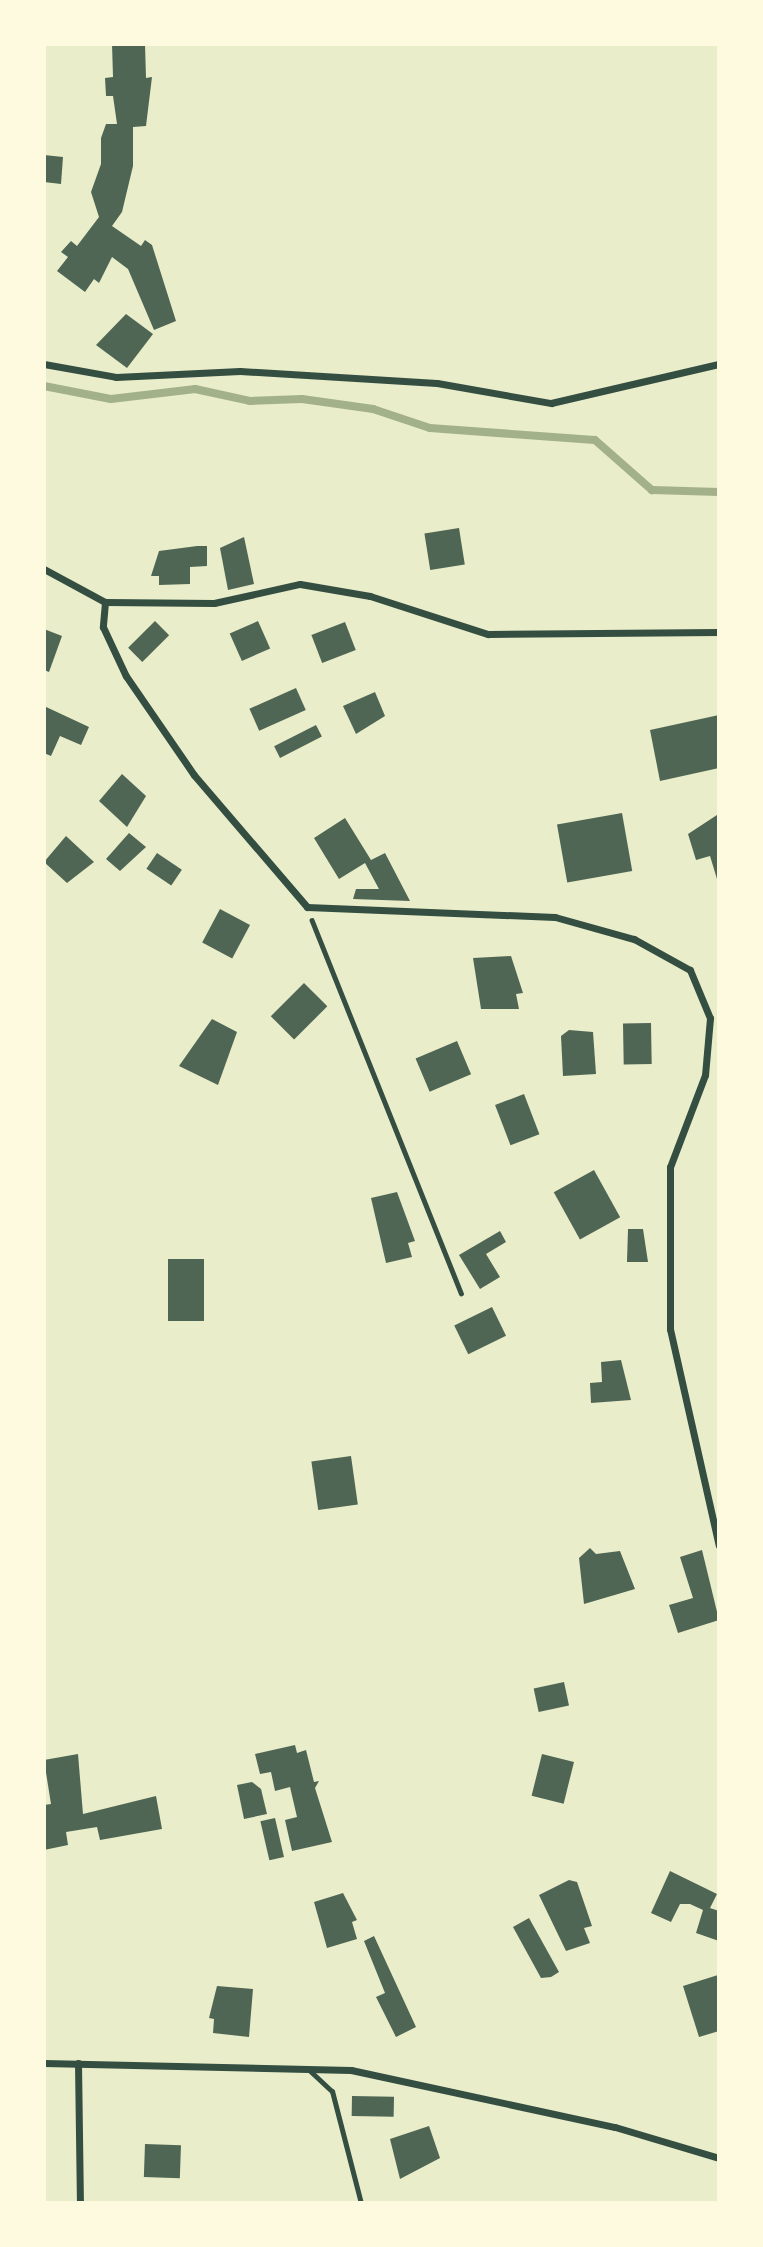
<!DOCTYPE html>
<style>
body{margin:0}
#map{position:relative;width:763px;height:2247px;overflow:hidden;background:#e9edc9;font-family:Rubik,sans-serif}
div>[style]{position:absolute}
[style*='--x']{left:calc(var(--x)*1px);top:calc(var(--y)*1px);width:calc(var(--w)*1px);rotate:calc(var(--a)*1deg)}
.stream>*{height:8px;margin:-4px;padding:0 4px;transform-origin:4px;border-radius:4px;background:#a3b18a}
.building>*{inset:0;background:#4f6655;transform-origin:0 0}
.path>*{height:4.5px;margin:-2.25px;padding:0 2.25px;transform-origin:2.25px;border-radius:2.25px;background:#344e41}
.service>*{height:5px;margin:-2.5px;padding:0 2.5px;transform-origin:2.5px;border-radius:2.5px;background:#344e41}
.minor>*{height:7px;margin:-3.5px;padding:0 3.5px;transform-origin:3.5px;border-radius:3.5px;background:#344e41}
span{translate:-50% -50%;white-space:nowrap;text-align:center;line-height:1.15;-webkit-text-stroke:6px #fefae0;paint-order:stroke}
.frame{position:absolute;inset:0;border:46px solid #fefae0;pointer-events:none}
</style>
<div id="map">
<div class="stream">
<div style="--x:44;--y:386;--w:68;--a:11"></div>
<div style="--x:111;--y:399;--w:85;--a:-6.8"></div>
<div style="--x:195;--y:389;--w:56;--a:12.3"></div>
<div style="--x:250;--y:401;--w:52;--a:-2.2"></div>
<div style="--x:302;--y:399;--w:72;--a:8"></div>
<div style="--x:373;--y:409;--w:60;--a:18.4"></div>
<div style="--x:430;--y:428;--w:165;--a:4.2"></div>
<div style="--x:595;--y:440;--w:76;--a:41.3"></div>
<div style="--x:652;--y:490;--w:67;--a:1.7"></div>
</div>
<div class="building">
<div style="clip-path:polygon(112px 44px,145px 44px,146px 78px,152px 77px,146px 126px,133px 127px,133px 166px,122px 212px,112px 226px,141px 246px,145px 240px,152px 245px,176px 321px,154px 330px,128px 269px,112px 257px,99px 283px,94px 279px,85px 292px,57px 271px,68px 257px,61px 252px,71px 241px,77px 246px,99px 217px,91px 192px,101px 164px,101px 138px,106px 124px,117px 124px,113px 96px,106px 96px,105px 78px,113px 77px)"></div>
<div style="clip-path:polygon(44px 155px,63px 157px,61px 184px,44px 182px)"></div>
<div style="clip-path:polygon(126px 314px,153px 334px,127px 368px,96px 345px)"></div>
<div style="left:459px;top:528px;width:37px;height:35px;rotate:81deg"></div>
<div style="clip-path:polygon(244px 537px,254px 584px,228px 590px,220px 548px)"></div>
<div style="clip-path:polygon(197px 546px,207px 546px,207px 566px,190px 567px,190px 584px,159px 585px,159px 576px,151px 576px,159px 551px)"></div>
<div style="left:155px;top:621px;width:20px;height:38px;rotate:45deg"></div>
<div style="left:258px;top:621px;width:30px;height:31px;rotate:66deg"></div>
<div style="left:345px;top:622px;width:30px;height:36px;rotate:69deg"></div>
<div style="clip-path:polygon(44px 629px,62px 636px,49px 672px,44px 670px)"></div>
<div style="left:296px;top:688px;width:24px;height:51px;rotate:66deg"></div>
<div style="clip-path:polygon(375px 692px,385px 716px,356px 734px,343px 706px)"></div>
<div style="clip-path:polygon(44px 706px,89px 727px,81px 745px,60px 736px,51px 756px,44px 753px)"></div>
<div style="clip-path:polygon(719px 715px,719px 768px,660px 781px,650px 730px)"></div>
<div style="left:316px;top:725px;width:13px;height:47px;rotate:63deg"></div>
<div style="clip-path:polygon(122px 774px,146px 796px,127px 827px,99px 801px)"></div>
<div style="left:622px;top:813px;width:59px;height:66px;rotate:80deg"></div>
<div style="clip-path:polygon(717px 815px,719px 823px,717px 879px,710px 856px,696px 860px,688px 834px)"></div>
<div style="clip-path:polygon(345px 818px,371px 860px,385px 853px,410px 901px,353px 899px,356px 889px,379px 889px,365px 863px,339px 879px,314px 838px)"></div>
<div style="clip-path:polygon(129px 833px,146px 847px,120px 871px,106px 859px)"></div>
<div style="clip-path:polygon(66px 836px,94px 862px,67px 883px,44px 862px)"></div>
<div style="left:157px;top:853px;width:30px;height:19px;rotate:34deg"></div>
<div style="left:220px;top:909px;width:34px;height:38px;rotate:28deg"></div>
<div style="clip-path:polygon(511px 956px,523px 993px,516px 994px,519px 1009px,481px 1009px,473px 958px)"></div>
<div style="left:304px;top:983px;width:33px;height:47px;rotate:45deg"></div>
<div style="clip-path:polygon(212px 1019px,237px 1032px,218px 1085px,179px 1066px)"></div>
<div style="left:651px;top:1023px;width:41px;height:28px;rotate:89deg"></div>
<div style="clip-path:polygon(569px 1030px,593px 1032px,596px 1074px,563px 1076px,561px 1036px)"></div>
<div style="left:457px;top:1041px;width:36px;height:45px;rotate:67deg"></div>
<div style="left:524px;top:1094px;width:43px;height:31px;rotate:69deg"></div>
<div style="left:594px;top:1170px;width:54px;height:46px;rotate:61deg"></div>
<div style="clip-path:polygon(397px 1192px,415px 1241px,408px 1243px,412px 1257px,386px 1263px,371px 1198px)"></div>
<div style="clip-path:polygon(628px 1229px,643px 1229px,648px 1262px,627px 1262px)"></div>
<div style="clip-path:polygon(500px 1231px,506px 1242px,486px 1254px,500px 1277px,480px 1289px,459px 1255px)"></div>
<div style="left:168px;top:1259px;width:36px;height:62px"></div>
<div style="left:492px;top:1307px;width:32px;height:42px;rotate:64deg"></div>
<div style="clip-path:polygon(621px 1360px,631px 1400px,591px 1403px,590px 1383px,602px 1382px,601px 1362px)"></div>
<div style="left:351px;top:1456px;width:49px;height:40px;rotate:82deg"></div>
<div style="clip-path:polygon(590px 1548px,596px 1554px,620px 1551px,635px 1589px,584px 1604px,579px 1558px)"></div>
<div style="clip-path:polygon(702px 1550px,719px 1620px,678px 1633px,669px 1605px,693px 1598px,680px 1557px)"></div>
<div style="left:564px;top:1682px;width:24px;height:31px;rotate:78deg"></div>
<div style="clip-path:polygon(295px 1745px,297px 1753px,306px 1750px,314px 1782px,319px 1781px,315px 1788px,332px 1842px,292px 1851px,285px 1820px,297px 1817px,290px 1787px,275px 1791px,271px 1772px,260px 1774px,255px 1754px)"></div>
<div style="clip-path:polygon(78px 1754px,83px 1814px,156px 1796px,162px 1829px,100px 1840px,97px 1827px,66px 1832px,68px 1845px,44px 1850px,44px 1805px,51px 1804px,44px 1760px)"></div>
<div style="left:542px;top:1754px;width:33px;height:43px;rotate:14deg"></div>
<div style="clip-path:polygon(252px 1782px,261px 1789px,267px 1814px,244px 1819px,237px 1785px)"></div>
<div style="left:275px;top:1818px;width:40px;height:15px;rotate:77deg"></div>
<div style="clip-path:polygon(670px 1871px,717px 1894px,710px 1908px,719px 1911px,719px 1941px,696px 1933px,703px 1910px,690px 1904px,680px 1904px,671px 1922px,651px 1913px)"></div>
<div style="clip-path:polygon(569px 1880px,577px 1882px,592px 1926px,584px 1928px,590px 1943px,566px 1951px,539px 1895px)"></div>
<div style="clip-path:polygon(343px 1893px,357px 1920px,352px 1922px,357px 1939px,327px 1948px,314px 1902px)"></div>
<div style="clip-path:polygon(529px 1918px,559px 1972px,551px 1977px,541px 1978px,513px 1927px)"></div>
<div style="clip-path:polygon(374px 1936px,416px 2027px,396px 2037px,376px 1997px,385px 1993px,364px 1941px)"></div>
<div style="clip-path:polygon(718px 1975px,719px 2031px,699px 2037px,683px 1986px)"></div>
<div style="clip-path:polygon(217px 1986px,253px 1989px,249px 2037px,213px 2033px,214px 2019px,209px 2018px)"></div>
<div style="left:352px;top:2096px;width:42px;height:20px;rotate:1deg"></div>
<div style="clip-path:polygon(429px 2126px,440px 2158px,400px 2179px,390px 2139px)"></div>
<div style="left:145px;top:2144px;width:36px;height:33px;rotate:2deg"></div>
</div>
<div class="path">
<div style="--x:312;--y:920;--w:402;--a:68.2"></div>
</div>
<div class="service">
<div style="--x:308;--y:2069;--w:33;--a:43"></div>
<div style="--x:332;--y:2091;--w:116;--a:75.5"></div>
</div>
<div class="minor">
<div style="--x:44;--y:364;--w:73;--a:10.2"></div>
<div style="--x:116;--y:377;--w:124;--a:-2.8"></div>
<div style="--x:240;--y:371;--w:197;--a:3.5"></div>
<div style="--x:437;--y:383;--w:116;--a:10"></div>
<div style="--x:551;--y:403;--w:172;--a:-13.1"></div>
<div style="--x:44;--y:569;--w:69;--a:28.4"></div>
<div style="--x:105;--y:602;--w:109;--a:0.5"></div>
<div style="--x:214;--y:603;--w:88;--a:-12.5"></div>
<div style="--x:300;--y:584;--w:71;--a:9.7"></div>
<div style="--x:370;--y:596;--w:124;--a:17.9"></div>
<div style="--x:488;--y:634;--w:231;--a:-0.5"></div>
<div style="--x:105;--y:602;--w:25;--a:95"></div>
<div style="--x:103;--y:627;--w:54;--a:64.9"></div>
<div style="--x:126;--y:676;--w:120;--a:55.5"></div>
<div style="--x:194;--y:775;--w:174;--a:49.4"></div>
<div style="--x:307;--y:907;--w:248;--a:2.3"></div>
<div style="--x:555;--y:917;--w:82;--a:15.6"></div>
<div style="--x:634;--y:939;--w:64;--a:29"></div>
<div style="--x:690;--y:970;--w:52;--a:67.4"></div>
<div style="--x:710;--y:1018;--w:57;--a:95"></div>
<div style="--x:705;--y:1075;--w:98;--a:110.8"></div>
<div style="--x:670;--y:1167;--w:162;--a:90"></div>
<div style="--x:670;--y:1329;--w:222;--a:77.3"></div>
<div style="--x:44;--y:2063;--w:307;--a:1.3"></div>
<div style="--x:351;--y:2070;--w:270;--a:12.2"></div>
<div style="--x:615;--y:2127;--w:109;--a:16.6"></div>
<div style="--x:78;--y:2063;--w:140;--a:89.2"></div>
</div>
<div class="frame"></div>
</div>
